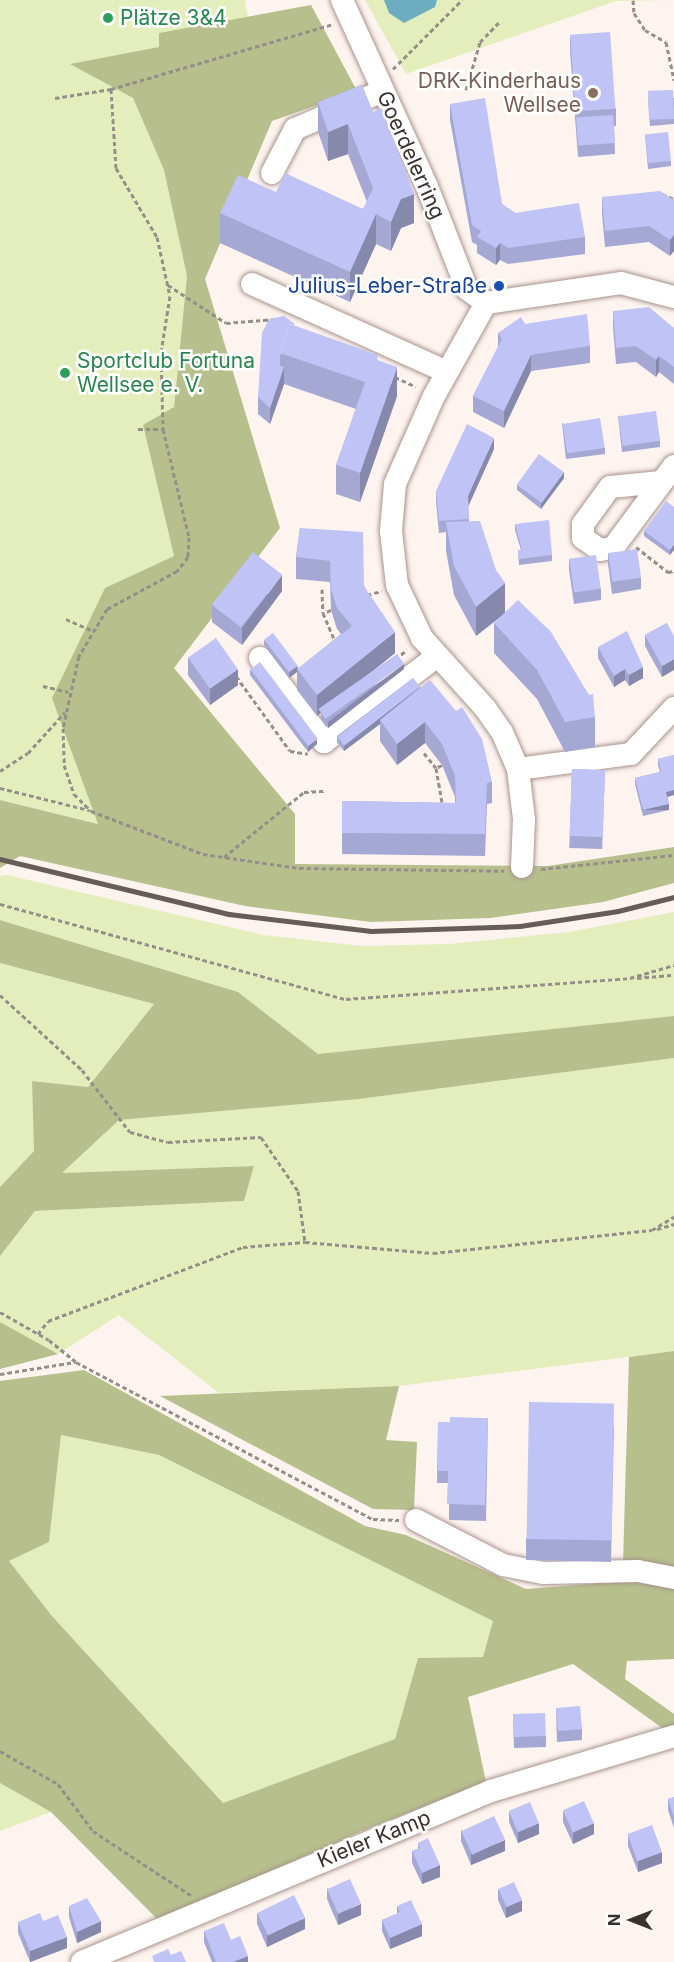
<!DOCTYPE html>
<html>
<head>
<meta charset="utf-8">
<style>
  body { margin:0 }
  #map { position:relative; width:674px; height:1962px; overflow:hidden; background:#fdf3ef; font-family:Inter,sans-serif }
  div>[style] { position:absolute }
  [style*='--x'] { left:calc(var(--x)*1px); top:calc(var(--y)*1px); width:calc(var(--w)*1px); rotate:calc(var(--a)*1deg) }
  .green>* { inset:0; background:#e4eebc }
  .forest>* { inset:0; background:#b7c08c }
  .water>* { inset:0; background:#6eadc0 }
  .path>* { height:3px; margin-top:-1.5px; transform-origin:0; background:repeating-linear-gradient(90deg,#978d89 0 4.5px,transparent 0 7.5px) }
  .roads { filter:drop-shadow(0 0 2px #a8938a) drop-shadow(0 0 2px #a8938a) }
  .minor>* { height:22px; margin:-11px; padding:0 11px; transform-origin:11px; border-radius:11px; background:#fff }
  .rail>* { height:4.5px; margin:-2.25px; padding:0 2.25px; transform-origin:2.25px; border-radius:2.25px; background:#665d59 }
  .wall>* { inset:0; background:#a4a8d3; transform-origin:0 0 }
  .shaded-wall>* { inset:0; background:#8688ac; transform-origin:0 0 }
  .building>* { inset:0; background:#bfc3f5; transform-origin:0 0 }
  .dots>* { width:16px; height:16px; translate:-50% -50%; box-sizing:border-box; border:3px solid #fff; border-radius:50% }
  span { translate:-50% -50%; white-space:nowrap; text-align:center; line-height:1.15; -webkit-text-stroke:5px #fff; paint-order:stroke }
  .leisure-label { font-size:21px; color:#27864d }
  .left { translate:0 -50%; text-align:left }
  .education-label { font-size:21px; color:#785e54 }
  .right { translate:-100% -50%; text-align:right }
  .street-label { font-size:21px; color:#3a312d }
  .transit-label { font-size:21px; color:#164399 }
  .north { position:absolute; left:602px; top:1890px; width:60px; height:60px; -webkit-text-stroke:4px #fff; paint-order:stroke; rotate:270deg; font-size:16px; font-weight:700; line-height:24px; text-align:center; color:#3a312d }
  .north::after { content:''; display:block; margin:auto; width:21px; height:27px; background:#3a312d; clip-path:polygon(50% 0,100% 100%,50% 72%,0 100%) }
</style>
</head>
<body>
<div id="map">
  <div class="green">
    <i style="clip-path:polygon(0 0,245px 0,248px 19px,159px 33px,160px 47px,71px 64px,133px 98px,164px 170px,187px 276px,174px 407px,143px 426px,174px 556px,105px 588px,99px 824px,0 800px)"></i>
    <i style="clip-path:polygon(365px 0,672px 0,616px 1px,406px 74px)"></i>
    <i style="clip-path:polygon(7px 875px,263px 935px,362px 946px,449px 944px,569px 932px,674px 912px,674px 1016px,318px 1054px,238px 992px,0 920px,0 876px)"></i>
    <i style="clip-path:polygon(0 963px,154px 1004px,88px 1087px,32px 1081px,34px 1151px,0 1187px)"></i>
    <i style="clip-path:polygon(674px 1058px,674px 1351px,399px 1386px,219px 1393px,119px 1315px,58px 1354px,0 1322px,0 1256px,35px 1211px,244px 1201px,254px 1166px,61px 1173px,119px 1120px,359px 1099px)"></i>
    <i style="clip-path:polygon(61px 1435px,159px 1455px,494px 1621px,483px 1657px,418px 1658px,395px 1739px,223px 1803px,52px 1616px,9px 1561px,49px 1542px)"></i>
    <i style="clip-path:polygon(0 1783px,51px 1812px,0 1831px)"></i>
  </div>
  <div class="forest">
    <i style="clip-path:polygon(311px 5px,357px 91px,272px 121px,205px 279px,280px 528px,174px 668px,295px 814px,295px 864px,548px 866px,674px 847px,674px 883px,603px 902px,490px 918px,371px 922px,245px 906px,20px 856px,0 868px,0 800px,98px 824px,52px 698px,105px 588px,174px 556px,143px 425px,174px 407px,187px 276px,164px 170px,133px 98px,70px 64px,159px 47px,159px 33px)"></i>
    <i style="clip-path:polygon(0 920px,238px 992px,318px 1054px,674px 1016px,674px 1058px,359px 1099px,119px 1120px,62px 1173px,254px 1166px,244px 1201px,35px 1211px,0 1256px,0 1187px,34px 1151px,32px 1081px,88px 1087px,154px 1004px,0 963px)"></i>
    <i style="clip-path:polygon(0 1322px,58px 1354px,0 1369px)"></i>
    <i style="clip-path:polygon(674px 1351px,674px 1572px,623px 1564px,629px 1357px)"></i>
    <i style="clip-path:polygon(evenodd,84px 1370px,365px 1526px,406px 1535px,526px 1589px,640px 1580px,674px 1586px,674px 1659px,627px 1661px,625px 1679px,674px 1714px,674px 1727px,665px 1730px,573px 1664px,468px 1697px,486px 1782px,359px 1832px,160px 1922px,51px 1812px,0 1783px,0 1381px,84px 1370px,61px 1435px,159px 1455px,493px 1621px,483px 1657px,418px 1658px,395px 1739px,223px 1803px,52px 1616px,9px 1561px,49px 1542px,61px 1435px)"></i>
    <i style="clip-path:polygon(399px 1386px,386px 1440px,417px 1442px,414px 1510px,373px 1509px,160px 1396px)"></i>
  </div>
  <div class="water">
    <i style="clip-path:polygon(384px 0,437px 0,435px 7px,404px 23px,389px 13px)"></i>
  </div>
  <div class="path">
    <i style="--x:633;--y:0;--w:13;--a:86"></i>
    <i style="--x:634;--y:13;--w:20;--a:57"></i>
    <i style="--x:645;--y:30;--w:24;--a:30"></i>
    <i style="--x:666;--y:42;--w:39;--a:78"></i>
    <i style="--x:393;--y:69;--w:98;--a:-45"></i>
    <i style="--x:111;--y:89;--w:79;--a:86.4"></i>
    <i style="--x:116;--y:168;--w:80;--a:59.3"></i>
    <i style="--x:157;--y:237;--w:60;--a:77.6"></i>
    <i style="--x:170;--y:296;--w:57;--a:99.1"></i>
    <i style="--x:161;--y:352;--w:77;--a:88.5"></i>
    <i style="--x:163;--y:429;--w:111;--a:76.5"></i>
    <i style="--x:189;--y:537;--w:20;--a:93"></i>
    <i style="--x:188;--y:557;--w:18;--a:128"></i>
    <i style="--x:177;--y:571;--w:80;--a:151.5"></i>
    <i style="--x:107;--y:609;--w:55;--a:120.8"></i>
    <i style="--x:79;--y:656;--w:74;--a:102.5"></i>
    <i style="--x:63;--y:728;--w:37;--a:88"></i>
    <i style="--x:64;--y:765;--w:31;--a:71"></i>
    <i style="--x:74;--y:794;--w:24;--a:45"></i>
    <i style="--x:91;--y:811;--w:120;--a:21"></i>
    <i style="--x:203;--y:854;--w:97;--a:8.3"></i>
    <i style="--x:299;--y:868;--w:205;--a:0.8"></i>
    <i style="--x:466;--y:90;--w:50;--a:-73.7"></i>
    <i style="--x:480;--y:42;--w:28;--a:-46"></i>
    <i style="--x:55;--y:98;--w:57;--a:-9.1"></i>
    <i style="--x:111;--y:89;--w:232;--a:-16.3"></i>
    <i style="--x:662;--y:194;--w:13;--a:23"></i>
    <i style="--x:168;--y:285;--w:69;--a:33.2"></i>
    <i style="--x:226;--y:323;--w:50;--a:-4.6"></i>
    <i style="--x:395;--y:377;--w:23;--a:25"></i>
    <i style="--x:138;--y:429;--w:25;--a:0"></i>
    <i style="--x:636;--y:547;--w:41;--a:38"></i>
    <i style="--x:668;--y:572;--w:6;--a:-9"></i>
    <i style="--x:322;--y:589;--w:24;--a:88"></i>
    <i style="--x:367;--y:595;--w:15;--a:-16"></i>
    <i style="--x:331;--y:610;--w:9;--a:159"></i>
    <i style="--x:323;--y:613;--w:30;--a:67"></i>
    <i style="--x:66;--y:619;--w:27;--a:24"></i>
    <i style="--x:395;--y:659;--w:15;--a:-37"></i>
    <i style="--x:236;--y:676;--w:92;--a:54.2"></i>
    <i style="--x:290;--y:751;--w:18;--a:9"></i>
    <i style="--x:43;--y:686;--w:26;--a:13"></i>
    <i style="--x:424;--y:753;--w:19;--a:51"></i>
    <i style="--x:442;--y:765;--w:7;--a:153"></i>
    <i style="--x:436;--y:768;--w:39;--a:80"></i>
    <i style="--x:0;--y:771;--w:33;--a:-33"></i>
    <i style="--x:28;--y:753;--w:55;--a:-47.9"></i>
    <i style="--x:0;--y:788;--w:92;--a:13.9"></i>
    <i style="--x:224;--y:857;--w:103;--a:-39.1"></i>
    <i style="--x:304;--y:792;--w:22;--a:-3"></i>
    <i style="--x:541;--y:869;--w:134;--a:-6"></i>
    <i style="--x:0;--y:904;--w:359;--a:15.4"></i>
    <i style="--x:346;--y:999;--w:285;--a:-4.2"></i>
    <i style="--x:630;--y:978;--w:46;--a:-16.5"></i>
    <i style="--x:637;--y:978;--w:37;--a:-5"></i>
    <i style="--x:0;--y:995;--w:111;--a:42.4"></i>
    <i style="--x:82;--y:1070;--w:78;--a:52.3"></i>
    <i style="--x:130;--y:1132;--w:39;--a:15"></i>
    <i style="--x:168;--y:1142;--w:93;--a:-3.1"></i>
    <i style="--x:261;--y:1137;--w:65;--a:55.6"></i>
    <i style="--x:298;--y:1191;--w:51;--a:82.2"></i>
    <i style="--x:657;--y:1229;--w:18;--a:-16"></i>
    <i style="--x:0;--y:1312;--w:56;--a:29.7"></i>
    <i style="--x:49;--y:1340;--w:35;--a:39"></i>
    <i style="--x:76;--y:1362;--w:336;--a:27.9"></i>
    <i style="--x:373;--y:1519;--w:26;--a:2"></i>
    <i style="--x:38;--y:1334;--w:16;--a:-52"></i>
    <i style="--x:48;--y:1321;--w:209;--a:-20.8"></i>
    <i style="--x:243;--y:1247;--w:62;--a:-4.6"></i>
    <i style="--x:305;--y:1242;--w:128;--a:4.9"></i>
    <i style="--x:433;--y:1253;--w:220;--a:-6"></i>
    <i style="--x:652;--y:1230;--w:26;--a:-31"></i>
    <i style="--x:0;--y:1374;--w:76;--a:-9.1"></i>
    <i style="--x:0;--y:1751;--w:67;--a:29.6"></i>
    <i style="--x:58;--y:1784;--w:59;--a:53.3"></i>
    <i style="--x:93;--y:1831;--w:118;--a:33.3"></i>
  </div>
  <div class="roads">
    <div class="minor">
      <i style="--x:342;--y:0;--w:202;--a:65.5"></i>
      <i style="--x:426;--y:184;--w:113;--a:68.7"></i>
      <i style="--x:467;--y:289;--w:24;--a:36"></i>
      <i style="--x:272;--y:173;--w:50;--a:-62.4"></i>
      <i style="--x:295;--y:129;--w:96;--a:-23.4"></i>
      <i style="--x:252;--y:284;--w:214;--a:24.3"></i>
      <i style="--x:486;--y:303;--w:107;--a:119.2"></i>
      <i style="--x:434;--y:396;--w:96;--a:113.9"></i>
      <i style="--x:395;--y:484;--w:47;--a:94.9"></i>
      <i style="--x:391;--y:531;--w:54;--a:83.7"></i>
      <i style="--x:397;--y:585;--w:59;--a:64.7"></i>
      <i style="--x:422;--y:638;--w:94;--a:48"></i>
      <i style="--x:485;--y:708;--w:29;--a:55"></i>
      <i style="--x:502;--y:732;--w:40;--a:66.6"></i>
      <i style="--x:518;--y:769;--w:50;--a:83.2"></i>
      <i style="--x:524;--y:819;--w:48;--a:92.4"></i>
      <i style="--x:486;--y:303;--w:136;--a:-8.4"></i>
      <i style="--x:621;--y:283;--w:55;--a:14.8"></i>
      <i style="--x:661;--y:482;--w:51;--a:174.4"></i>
      <i style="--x:610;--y:487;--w:46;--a:126.1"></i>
      <i style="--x:583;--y:524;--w:14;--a:90"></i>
      <i style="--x:583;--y:538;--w:21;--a:35"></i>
      <i style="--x:600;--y:550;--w:13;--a:-9"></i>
      <i style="--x:613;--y:548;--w:102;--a:-53.4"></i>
      <i style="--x:260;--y:658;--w:106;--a:52.7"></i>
      <i style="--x:324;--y:742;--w:141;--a:-37.2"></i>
      <i style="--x:518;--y:769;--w:114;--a:-7.6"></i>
      <i style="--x:631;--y:754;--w:63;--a:-46.9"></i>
      <i style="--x:416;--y:1520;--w:98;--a:27.3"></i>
      <i style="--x:503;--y:1565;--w:41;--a:11.3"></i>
      <i style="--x:543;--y:1573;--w:95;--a:-1.2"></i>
      <i style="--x:638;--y:1571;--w:37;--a:11"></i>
      <i style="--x:82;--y:1962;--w:443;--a:-22.7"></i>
      <i style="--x:491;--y:1791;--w:191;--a:-16.7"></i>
    </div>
  </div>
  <div class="rail">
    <i style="--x:0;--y:859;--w:236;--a:13.5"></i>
    <i style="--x:229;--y:914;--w:143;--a:6.8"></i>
    <i style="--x:371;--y:931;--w:149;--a:-1.9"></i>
    <i style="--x:520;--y:926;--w:99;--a:-8.7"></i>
    <i style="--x:618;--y:911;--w:58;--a:-14"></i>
  </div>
  <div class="wall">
    <i style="clip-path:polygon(570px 35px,616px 109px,616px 126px,614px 126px,615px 154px,578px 157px,570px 51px)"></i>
    <i style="clip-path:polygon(362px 85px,414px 223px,401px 228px,391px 251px,376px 244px,350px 302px,220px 243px,220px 213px,276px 192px,363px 209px,367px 202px,348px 154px,328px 161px,318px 132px,318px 102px)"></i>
    <i style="clip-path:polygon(648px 97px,674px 98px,674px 124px,650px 126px)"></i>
    <i style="clip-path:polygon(450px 104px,502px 204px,515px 213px,585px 237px,585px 254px,508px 264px,500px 260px,496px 265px,477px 253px,477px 245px,472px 242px,450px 120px)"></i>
    <i style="clip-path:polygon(645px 134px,671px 161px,671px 166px,648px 169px)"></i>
    <i style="clip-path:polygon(602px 197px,674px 200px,670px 256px,649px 242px,605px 247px,602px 213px)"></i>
    <i style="clip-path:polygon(613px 311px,674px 328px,674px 384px,659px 372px,656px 377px,636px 362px,616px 364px,613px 327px)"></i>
    <i style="clip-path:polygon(525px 324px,590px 346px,590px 363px,531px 371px,504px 428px,473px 412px,473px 396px,498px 347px,498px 333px)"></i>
    <i style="clip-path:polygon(295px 326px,378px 361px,397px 396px,360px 502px,336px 494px,336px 465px,356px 409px,284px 384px,270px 424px,258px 414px,258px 397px)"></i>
    <i style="clip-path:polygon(618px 416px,660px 441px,660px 447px,622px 452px)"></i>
    <i style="clip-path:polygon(562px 423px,605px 448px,605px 454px,566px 459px)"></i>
    <i style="clip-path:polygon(494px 449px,468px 506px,469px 522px,505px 612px,595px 717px,595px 747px,565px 752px,537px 699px,494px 653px,494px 623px,504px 614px,476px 636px,454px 595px,446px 551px,446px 532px,439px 533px,436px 502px,436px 491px)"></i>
    <i style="clip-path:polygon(564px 478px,541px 509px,517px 490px,517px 485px)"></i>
    <i style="clip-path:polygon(674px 507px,670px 555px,644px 536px,644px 531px)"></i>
    <i style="clip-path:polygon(515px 524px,552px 555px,552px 561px,519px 565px,518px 550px,521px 550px,515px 530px)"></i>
    <i style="clip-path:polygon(300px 528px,364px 586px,395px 653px,317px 716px,297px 690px,297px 672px,289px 678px,264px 645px,264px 640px,298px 669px,341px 634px,337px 629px,331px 610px,330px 582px,296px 579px,296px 557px)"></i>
    <i style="clip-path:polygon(608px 553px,641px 578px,641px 589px,612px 594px,608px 564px)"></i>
    <i style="clip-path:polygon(569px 559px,601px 589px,601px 600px,574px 604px,569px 570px)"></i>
    <i style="clip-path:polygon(282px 591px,242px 645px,212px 622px,212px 605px)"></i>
    <i style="clip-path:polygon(667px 623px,662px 677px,645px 646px,645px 635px)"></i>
    <i style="clip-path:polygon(598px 647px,643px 678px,629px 686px,625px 680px,614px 687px,598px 658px)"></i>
    <i style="clip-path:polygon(188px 658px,238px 685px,210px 705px,188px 675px)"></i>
    <i style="clip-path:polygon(250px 669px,317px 744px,308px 752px,250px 675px)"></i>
    <i style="clip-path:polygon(404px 669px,328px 728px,321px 719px,321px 713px)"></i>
    <i style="clip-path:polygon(413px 678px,492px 782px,492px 803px,487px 804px,485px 856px,342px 854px,342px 801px,455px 803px,455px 797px,442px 765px,425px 743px,397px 765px,380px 741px,380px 724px,344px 751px,337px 742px,337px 736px)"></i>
    <i style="clip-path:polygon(674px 755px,674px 795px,668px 797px,669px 810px,643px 816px,635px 784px,635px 778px,660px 772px,658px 765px,658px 759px)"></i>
    <i style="left:572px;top:769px;width:33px;height:79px;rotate:2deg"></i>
    <i style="clip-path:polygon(488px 1418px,486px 1521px,449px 1520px,449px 1483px,437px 1483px,438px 1422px,450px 1422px)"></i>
    <i style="clip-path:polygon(614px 1425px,611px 1562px,526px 1560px,526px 1539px)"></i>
    <i style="clip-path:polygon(556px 1708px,582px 1729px,582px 1740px,557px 1742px)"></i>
    <i style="clip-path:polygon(513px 1715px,546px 1736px,546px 1747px,514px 1748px)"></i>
    <i style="clip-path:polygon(674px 1797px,674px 1828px,668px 1810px,668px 1799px)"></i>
    <i style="clip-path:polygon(509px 1811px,539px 1834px,518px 1843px,509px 1822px)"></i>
    <i style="clip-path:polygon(563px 1811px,594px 1834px,573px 1844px,563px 1822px)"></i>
    <i style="clip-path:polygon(461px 1830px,505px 1851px,471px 1865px,461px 1841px)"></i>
    <i style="clip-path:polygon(628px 1835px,662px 1863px,638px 1872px,628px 1846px)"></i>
    <i style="clip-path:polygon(418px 1843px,440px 1877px,422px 1884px,412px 1863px,412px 1851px,418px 1849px)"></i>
    <i style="clip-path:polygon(327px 1888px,361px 1915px,338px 1925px,327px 1899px)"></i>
    <i style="clip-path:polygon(498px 1889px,522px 1911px,506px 1918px,498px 1900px)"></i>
    <i style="clip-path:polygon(69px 1906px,101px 1932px,77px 1943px,69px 1917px)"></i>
    <i style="clip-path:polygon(397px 1906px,422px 1936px,390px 1949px,382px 1931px,382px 1920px,397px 1914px)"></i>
    <i style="clip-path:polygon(257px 1913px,305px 1929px,267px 1947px,257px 1924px)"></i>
    <i style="clip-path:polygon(43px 1921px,67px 1948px,30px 1962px,18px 1933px,18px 1922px)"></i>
    <i style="clip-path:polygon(204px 1931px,231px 1940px,248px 1962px,212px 1962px,204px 1942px)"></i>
  </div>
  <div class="shaded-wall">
    <i style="clip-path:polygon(348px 124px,348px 154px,328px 161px,328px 132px)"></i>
    <i style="clip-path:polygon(414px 194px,414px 223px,401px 228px,391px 251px,391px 222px,401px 199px)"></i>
    <i style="clip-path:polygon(376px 214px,376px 244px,350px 302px,350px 272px)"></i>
    <i style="clip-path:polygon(674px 234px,674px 251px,670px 256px,670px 240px)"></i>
    <i style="clip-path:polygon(500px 243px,500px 260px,496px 265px,496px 248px)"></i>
    <i style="clip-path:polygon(531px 355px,531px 371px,504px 428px,504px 411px)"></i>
    <i style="clip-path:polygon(659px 356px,659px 372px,656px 377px,656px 360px)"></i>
    <i style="clip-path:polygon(284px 367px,284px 384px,270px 424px,270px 408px)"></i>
    <i style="clip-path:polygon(397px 367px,397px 396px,360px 502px,360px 473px)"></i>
    <i style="clip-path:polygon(494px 438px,494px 449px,468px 507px,468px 496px)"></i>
    <i style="clip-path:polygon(564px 472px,564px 478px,541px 509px,541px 503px)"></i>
    <i style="clip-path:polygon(674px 544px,674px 550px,670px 555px,670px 550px)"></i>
    <i style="clip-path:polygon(282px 575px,282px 591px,242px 645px,242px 628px)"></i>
    <i style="clip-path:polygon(505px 583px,505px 613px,476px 636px,476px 607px)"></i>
    <i style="clip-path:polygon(395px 632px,395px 653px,317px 716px,317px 695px)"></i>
    <i style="clip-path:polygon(674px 659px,674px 670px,662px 677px,662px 666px)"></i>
    <i style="clip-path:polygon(404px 664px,404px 669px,328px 728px,328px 722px)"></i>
    <i style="clip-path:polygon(298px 666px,297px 672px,289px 678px,289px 672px)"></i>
    <i style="clip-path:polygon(643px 667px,643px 678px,629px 686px,629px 675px)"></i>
    <i style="clip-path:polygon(238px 669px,238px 685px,210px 705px,210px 689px)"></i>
    <i style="clip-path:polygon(625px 669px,625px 680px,614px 687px,614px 676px)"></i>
    <i style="clip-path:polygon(420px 687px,380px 720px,380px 724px,344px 751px,344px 746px)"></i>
    <i style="clip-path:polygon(425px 722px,425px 743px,397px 765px,397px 744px)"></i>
    <i style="clip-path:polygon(317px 739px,317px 744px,308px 752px,308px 746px)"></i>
    <i style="clip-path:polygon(674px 790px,674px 795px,666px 797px,666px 792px)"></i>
    <i style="left:669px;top:804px;width:6px;height:27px;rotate:90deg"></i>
    <i style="clip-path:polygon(539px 1823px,539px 1834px,518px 1843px,518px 1832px)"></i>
    <i style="clip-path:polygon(594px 1823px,594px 1834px,573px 1844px,573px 1833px)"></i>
    <i style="clip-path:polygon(505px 1840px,505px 1851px,471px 1865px,471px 1854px)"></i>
    <i style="clip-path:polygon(662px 1852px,662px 1863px,638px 1872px,638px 1861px)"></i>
    <i style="clip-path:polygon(440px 1865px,440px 1877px,422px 1884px,422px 1873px)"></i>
    <i style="clip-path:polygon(522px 1900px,522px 1911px,506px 1918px,506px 1907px)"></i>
    <i style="clip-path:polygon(361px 1904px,361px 1915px,338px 1925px,338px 1914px)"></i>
    <i style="clip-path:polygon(305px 1918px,305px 1929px,267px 1947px,267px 1935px)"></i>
    <i style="clip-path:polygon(101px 1921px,101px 1932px,77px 1943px,77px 1932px)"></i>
    <i style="clip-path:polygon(422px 1924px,422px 1936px,390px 1949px,390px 1938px)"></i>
    <i style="clip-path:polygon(67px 1937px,67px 1948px,30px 1962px,30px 1951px)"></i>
    <i style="clip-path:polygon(248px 1956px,248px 1962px,233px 1962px)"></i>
  </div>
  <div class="building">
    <i style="left:610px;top:32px;width:77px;height:40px;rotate:86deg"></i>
    <i style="clip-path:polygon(362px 85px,373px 112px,382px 108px,414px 194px,401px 199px,391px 222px,376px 214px,350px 272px,220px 213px,238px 175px,276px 192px,285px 173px,363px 209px,373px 188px,348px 124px,328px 132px,318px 102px)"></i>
    <i style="left:673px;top:90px;width:29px;height:25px;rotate:88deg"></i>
    <i style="clip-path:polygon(485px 98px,502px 204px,515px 213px,579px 203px,585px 237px,508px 248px,500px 243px,496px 248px,477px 237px,481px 231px,472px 225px,450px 104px)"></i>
    <i style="left:613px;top:115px;width:28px;height:37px;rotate:86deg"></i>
    <i style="left:668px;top:132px;width:29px;height:23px;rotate:84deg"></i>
    <i style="clip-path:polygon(660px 191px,674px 200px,674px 234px,670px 240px,649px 226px,605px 231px,602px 197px)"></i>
    <i style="clip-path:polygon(649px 307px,674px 328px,674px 367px,659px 356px,656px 360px,636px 346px,616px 348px,613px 311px)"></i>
    <i style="clip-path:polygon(587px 314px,590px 346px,531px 355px,504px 411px,473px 396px,502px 339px,498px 333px,521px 317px,525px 324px)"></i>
    <i style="clip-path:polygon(284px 316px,295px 324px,294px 325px,290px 324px,280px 353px,280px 366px,284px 367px,270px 408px,258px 397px,262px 333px,269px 319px)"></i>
    <i style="clip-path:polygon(290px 324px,378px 355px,377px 360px,397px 367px,360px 473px,336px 465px,365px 382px,280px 353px)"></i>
    <i style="left:656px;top:411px;width:30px;height:38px;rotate:82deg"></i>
    <i style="left:600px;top:418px;width:30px;height:38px;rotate:81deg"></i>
    <i style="clip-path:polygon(467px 424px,494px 438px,468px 496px,469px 519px,439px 521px,436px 491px)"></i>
    <i style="left:539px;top:454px;width:31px;height:38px;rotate:36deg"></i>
    <i style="clip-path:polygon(666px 501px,674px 507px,674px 544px,670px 550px,644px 531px)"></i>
    <i style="clip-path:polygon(549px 520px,552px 555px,519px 559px,518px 550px,522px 550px,515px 524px)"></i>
    <i style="clip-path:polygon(480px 521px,496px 570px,505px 583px,476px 607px,454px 566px,446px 522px)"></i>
    <i style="clip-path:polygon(300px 528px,363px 532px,364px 586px,395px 632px,317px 695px,297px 669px,352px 626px,337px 608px,331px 589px,330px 561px,296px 557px)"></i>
    <i style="left:637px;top:549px;width:29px;height:29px;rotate:82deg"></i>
    <i style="left:253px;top:552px;width:37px;height:67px;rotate:38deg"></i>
    <i style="left:596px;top:555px;width:34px;height:27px;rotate:82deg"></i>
    <i style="clip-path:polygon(518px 600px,551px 632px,589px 695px,593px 694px,595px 717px,565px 722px,537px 670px,494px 623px)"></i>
    <i style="clip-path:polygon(667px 623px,674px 636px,674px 659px,662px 666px,645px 635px)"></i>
    <i style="clip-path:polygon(627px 631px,643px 667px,629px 675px,625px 669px,614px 676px,598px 647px)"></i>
    <i style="left:273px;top:633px;width:41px;height:11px;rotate:53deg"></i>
    <i style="left:216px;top:638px;width:38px;height:34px;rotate:55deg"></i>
    <i style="left:397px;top:654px;width:12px;height:96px;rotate:55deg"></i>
    <i style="left:260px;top:662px;width:96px;height:12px;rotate:53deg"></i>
    <i style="left:413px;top:678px;width:11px;height:96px;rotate:52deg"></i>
    <i style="clip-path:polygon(430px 680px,456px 711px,462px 707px,482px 739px,492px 782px,487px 783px,485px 834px,342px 833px,342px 801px,456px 803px,455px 776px,442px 744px,425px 722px,397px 744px,380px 720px)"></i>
    <i style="clip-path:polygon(674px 755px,674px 790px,666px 792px,669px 804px,643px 810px,635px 778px,661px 772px,658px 759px)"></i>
    <i style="left:572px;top:769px;width:33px;height:67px;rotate:2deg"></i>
    <i style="left:529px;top:1402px;width:85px;height:137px;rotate:1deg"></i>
    <i style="left:450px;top:1417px;width:38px;height:87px;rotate:2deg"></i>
    <i style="left:438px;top:1422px;width:12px;height:49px"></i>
    <i style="left:580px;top:1706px;width:23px;height:24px;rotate:85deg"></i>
    <i style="left:545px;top:1713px;width:23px;height:32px;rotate:88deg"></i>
    <i style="clip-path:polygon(674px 1797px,674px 1817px,668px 1799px)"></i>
    <i style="left:584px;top:1801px;width:24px;height:23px;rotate:66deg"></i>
    <i style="left:530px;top:1802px;width:23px;height:23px;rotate:67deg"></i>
    <i style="left:494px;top:1816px;width:26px;height:36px;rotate:65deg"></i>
    <i style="left:652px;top:1825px;width:29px;height:26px;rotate:70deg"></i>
    <i style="clip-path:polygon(428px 1838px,440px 1865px,422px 1873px,412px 1851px,420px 1848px,418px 1843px)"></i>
    <i style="left:350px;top:1879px;width:27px;height:25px;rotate:66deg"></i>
    <i style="left:514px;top:1882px;width:20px;height:17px;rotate:66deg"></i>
    <i style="left:294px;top:1895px;width:25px;height:41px;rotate:64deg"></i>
    <i style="clip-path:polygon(87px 1898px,101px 1921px,77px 1932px,69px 1906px)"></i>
    <i style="clip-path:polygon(411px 1900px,422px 1924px,390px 1938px,382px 1920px,400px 1912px,397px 1906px)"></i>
    <i style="clip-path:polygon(40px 1913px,43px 1921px,58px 1915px,67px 1937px,30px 1951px,18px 1922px)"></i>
    <i style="clip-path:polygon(224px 1923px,231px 1940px,240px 1936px,248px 1956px,233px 1962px,216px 1962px,204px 1931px)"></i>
    <i style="clip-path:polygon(168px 1949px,171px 1955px,181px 1951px,186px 1962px,154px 1962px,152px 1956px)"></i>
  </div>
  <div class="dots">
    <i style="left:108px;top:18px;background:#2e9e5b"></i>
    <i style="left:593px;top:93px;background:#8d6e63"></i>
    <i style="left:499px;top:286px;background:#1a4fb4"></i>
    <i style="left:65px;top:373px;background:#2e9e5b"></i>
  </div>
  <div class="leisure-label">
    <span class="left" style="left:120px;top:18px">Plätze 3&amp;4</span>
    <span class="left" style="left:77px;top:373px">Sportclub Fortuna<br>Wellsee e. V.</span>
  </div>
  <div class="education-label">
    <span class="right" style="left:581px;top:93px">DRK-Kinderhaus<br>Wellsee</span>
  </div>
  <div class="street-label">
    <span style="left:411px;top:155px;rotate:66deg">Goerdelerring</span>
    <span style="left:374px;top:1839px;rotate:-22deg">Kieler Kamp</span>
  </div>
  <div class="transit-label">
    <span class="right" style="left:487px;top:286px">Julius-Leber-Straße</span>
  </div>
  <div class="north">N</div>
</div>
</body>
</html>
